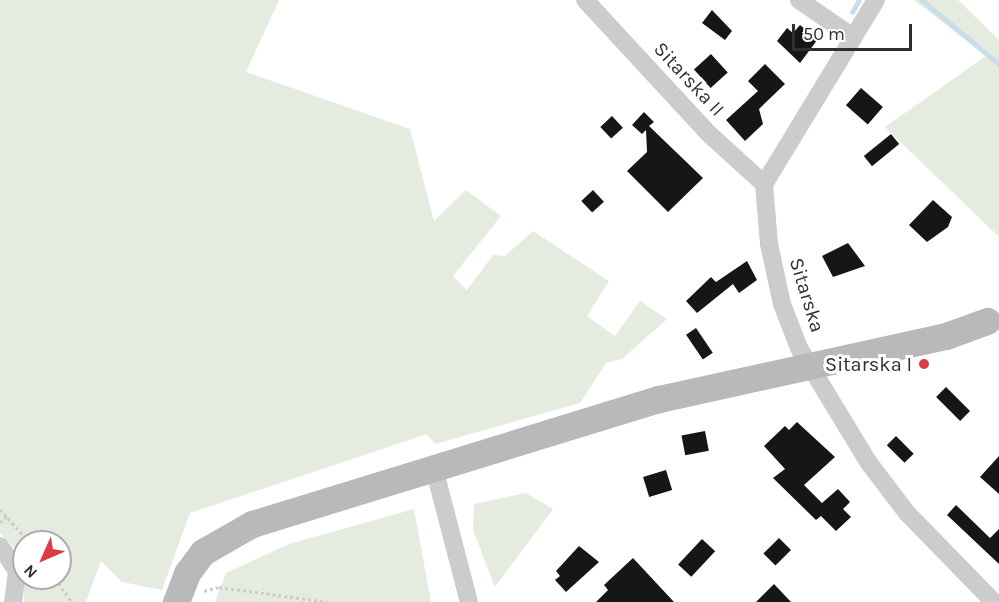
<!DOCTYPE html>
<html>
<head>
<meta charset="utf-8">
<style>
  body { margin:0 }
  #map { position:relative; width:999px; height:602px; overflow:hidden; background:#fff; font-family:Karla,sans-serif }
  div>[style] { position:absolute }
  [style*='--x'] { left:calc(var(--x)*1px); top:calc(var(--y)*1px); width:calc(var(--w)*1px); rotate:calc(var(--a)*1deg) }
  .green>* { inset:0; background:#e5ebde }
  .stream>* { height:4.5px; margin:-2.25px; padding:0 2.25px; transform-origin:2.25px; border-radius:2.25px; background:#cbddea }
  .building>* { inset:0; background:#161616; transform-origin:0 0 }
  .path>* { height:3px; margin-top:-1.5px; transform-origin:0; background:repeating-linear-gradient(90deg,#ccc 0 3px,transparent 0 6px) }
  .street>* { height:18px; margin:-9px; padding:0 9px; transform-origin:9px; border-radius:9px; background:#ccc }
  .secondary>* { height:27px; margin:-13.5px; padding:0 13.5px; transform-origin:13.5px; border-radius:13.5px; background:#b9b9b9 }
  .dots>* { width:16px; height:16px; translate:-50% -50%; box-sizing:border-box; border:3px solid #fff; border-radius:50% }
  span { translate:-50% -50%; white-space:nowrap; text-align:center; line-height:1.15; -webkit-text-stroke:6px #fff; paint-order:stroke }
  .street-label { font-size:20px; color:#2f2f2f }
  .poi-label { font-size:20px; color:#2f2f2f }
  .right { translate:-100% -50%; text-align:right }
  .north { position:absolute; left:12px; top:530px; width:60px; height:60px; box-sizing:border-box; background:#fff; border:2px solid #acacac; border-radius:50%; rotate:225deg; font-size:16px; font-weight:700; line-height:24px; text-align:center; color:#2f2f2f }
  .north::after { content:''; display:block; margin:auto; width:21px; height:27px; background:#d93d46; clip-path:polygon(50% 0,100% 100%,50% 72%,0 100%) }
  .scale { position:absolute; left:792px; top:24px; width:120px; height:27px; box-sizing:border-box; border:3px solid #2f2f2f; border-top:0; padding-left:8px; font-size:18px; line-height:21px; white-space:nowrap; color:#2f2f2f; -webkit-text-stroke:4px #fff; paint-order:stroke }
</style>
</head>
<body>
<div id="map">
  <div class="green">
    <i style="clip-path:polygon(0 0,279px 0,246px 72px,410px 129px,434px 221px,466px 190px,501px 216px,453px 276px,467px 290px,493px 255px,505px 256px,533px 231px,609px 281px,587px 316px,615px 336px,640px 301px,667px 319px,622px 359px,606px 363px,580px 403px,435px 444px,427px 434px,190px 513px,162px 590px,122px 582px,101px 561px,86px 602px,24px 602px,24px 578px,60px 578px,60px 542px,24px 542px,24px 558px,0 533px)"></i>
    <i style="clip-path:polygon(914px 0,958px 0,999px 40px,999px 237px,885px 127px,986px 56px)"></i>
    <i style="clip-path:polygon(526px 493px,553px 509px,495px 587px,473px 530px,474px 504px)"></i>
    <i style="clip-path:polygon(414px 509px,431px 602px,215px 602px,226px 573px,289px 544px)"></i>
  </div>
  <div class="stream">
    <i style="--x:922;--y:0;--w:100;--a:39.7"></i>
    <i style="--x:852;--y:12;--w:14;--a:-60"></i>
  </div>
  <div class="building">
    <i style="clip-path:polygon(712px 10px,732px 31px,725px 40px,702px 23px)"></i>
    <i style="clip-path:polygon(800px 25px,818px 39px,800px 63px,777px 41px,787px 28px,793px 33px)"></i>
    <i style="left:711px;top:54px;width:25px;height:23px;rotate:48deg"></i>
    <i style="clip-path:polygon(765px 64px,785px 84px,759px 109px,763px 124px,745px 141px,726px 120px,758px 91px,748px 81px)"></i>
    <i style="left:861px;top:88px;width:29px;height:23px;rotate:41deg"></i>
    <i style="clip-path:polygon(644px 112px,654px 122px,649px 126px,703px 178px,668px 212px,627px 171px,647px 152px,646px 130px,642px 134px,632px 125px)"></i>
    <i style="left:612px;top:116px;width:16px;height:16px;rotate:47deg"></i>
    <i style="left:891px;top:134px;width:13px;height:35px;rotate:51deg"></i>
    <i style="left:593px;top:190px;width:16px;height:16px;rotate:47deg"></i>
    <i style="clip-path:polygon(933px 200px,952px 217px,948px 227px,927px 242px,909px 225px)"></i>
    <i style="clip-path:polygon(848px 243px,865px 266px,833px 277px,822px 256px)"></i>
    <i style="clip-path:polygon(747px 261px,757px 280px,739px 293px,733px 284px,697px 313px,686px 301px,711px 277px,716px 282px)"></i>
    <i style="left:696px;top:328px;width:30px;height:12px;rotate:56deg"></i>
    <i style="left:946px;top:387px;width:34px;height:14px;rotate:45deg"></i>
    <i style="clip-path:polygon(797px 422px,835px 457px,804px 485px,822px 503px,838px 489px,850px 502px,843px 509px,851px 517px,836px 531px,821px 516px,816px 520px,773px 478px,785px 469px,764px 446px,785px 426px,789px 430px)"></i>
    <i style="left:705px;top:431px;width:20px;height:24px;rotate:79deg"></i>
    <i style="left:896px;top:436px;width:25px;height:13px;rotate:45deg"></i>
    <i style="clip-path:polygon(999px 456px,999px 494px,980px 477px)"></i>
    <i style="left:666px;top:470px;width:21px;height:24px;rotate:73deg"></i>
    <i style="clip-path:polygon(956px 505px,990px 538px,999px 529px,999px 564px,947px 515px)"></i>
    <i style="left:779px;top:538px;width:17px;height:22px;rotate:45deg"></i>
    <i style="left:702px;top:539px;width:18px;height:35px;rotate:43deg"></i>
    <i style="clip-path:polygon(579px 546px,599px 562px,566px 592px,555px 580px,560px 576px,556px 571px)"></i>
    <i style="clip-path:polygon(633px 558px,674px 602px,596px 602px,608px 590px,604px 585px)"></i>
    <i style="clip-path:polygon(774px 584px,791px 602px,756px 602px)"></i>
  </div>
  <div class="path">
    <i style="--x:0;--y:509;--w:44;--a:48.7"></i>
    <i style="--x:0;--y:522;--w:9;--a:-41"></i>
    <i style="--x:55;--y:578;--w:29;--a:55"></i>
    <i style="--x:204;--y:591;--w:16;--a:-15"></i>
    <i style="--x:219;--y:587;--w:110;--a:7.8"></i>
  </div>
  <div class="street">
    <i style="--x:585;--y:0;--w:181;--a:47.2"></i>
    <i style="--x:708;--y:133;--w:76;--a:42.3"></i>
    <i style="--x:799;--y:0;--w:65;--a:34.4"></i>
    <i style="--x:876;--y:0;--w:215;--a:121.3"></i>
    <i style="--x:764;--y:184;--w:60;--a:85.2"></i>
    <i style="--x:769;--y:244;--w:61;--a:77.8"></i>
    <i style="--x:782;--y:304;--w:47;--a:68.9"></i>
    <i style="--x:799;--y:348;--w:135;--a:58.7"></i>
    <i style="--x:869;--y:463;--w:63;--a:52.8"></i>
    <i style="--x:907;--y:513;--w:124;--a:45.7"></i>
    <i style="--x:434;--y:468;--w:138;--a:75.4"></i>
    <i style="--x:0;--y:546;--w:30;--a:56"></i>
    <i style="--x:17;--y:571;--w:31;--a:97"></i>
  </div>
  <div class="secondary">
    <i style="--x:176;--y:602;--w:31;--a:-69"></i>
    <i style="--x:187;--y:573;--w:26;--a:-53"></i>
    <i style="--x:203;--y:552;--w:56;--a:-29.7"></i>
    <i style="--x:252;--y:524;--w:426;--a:-17.1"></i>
    <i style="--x:659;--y:399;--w:294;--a:-12.4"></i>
    <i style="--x:946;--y:336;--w:44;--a:-20.1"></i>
  </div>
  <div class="dots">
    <i style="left:924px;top:364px;background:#d93d46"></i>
  </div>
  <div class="street-label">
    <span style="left:689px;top:79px;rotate:47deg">Sitarska II</span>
    <span style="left:807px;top:295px;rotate:73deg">Sitarska</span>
  </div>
  <div class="poi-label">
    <span class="right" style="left:912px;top:364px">Sitarska I</span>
  </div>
  <div class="north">N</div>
  <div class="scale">50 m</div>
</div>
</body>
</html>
